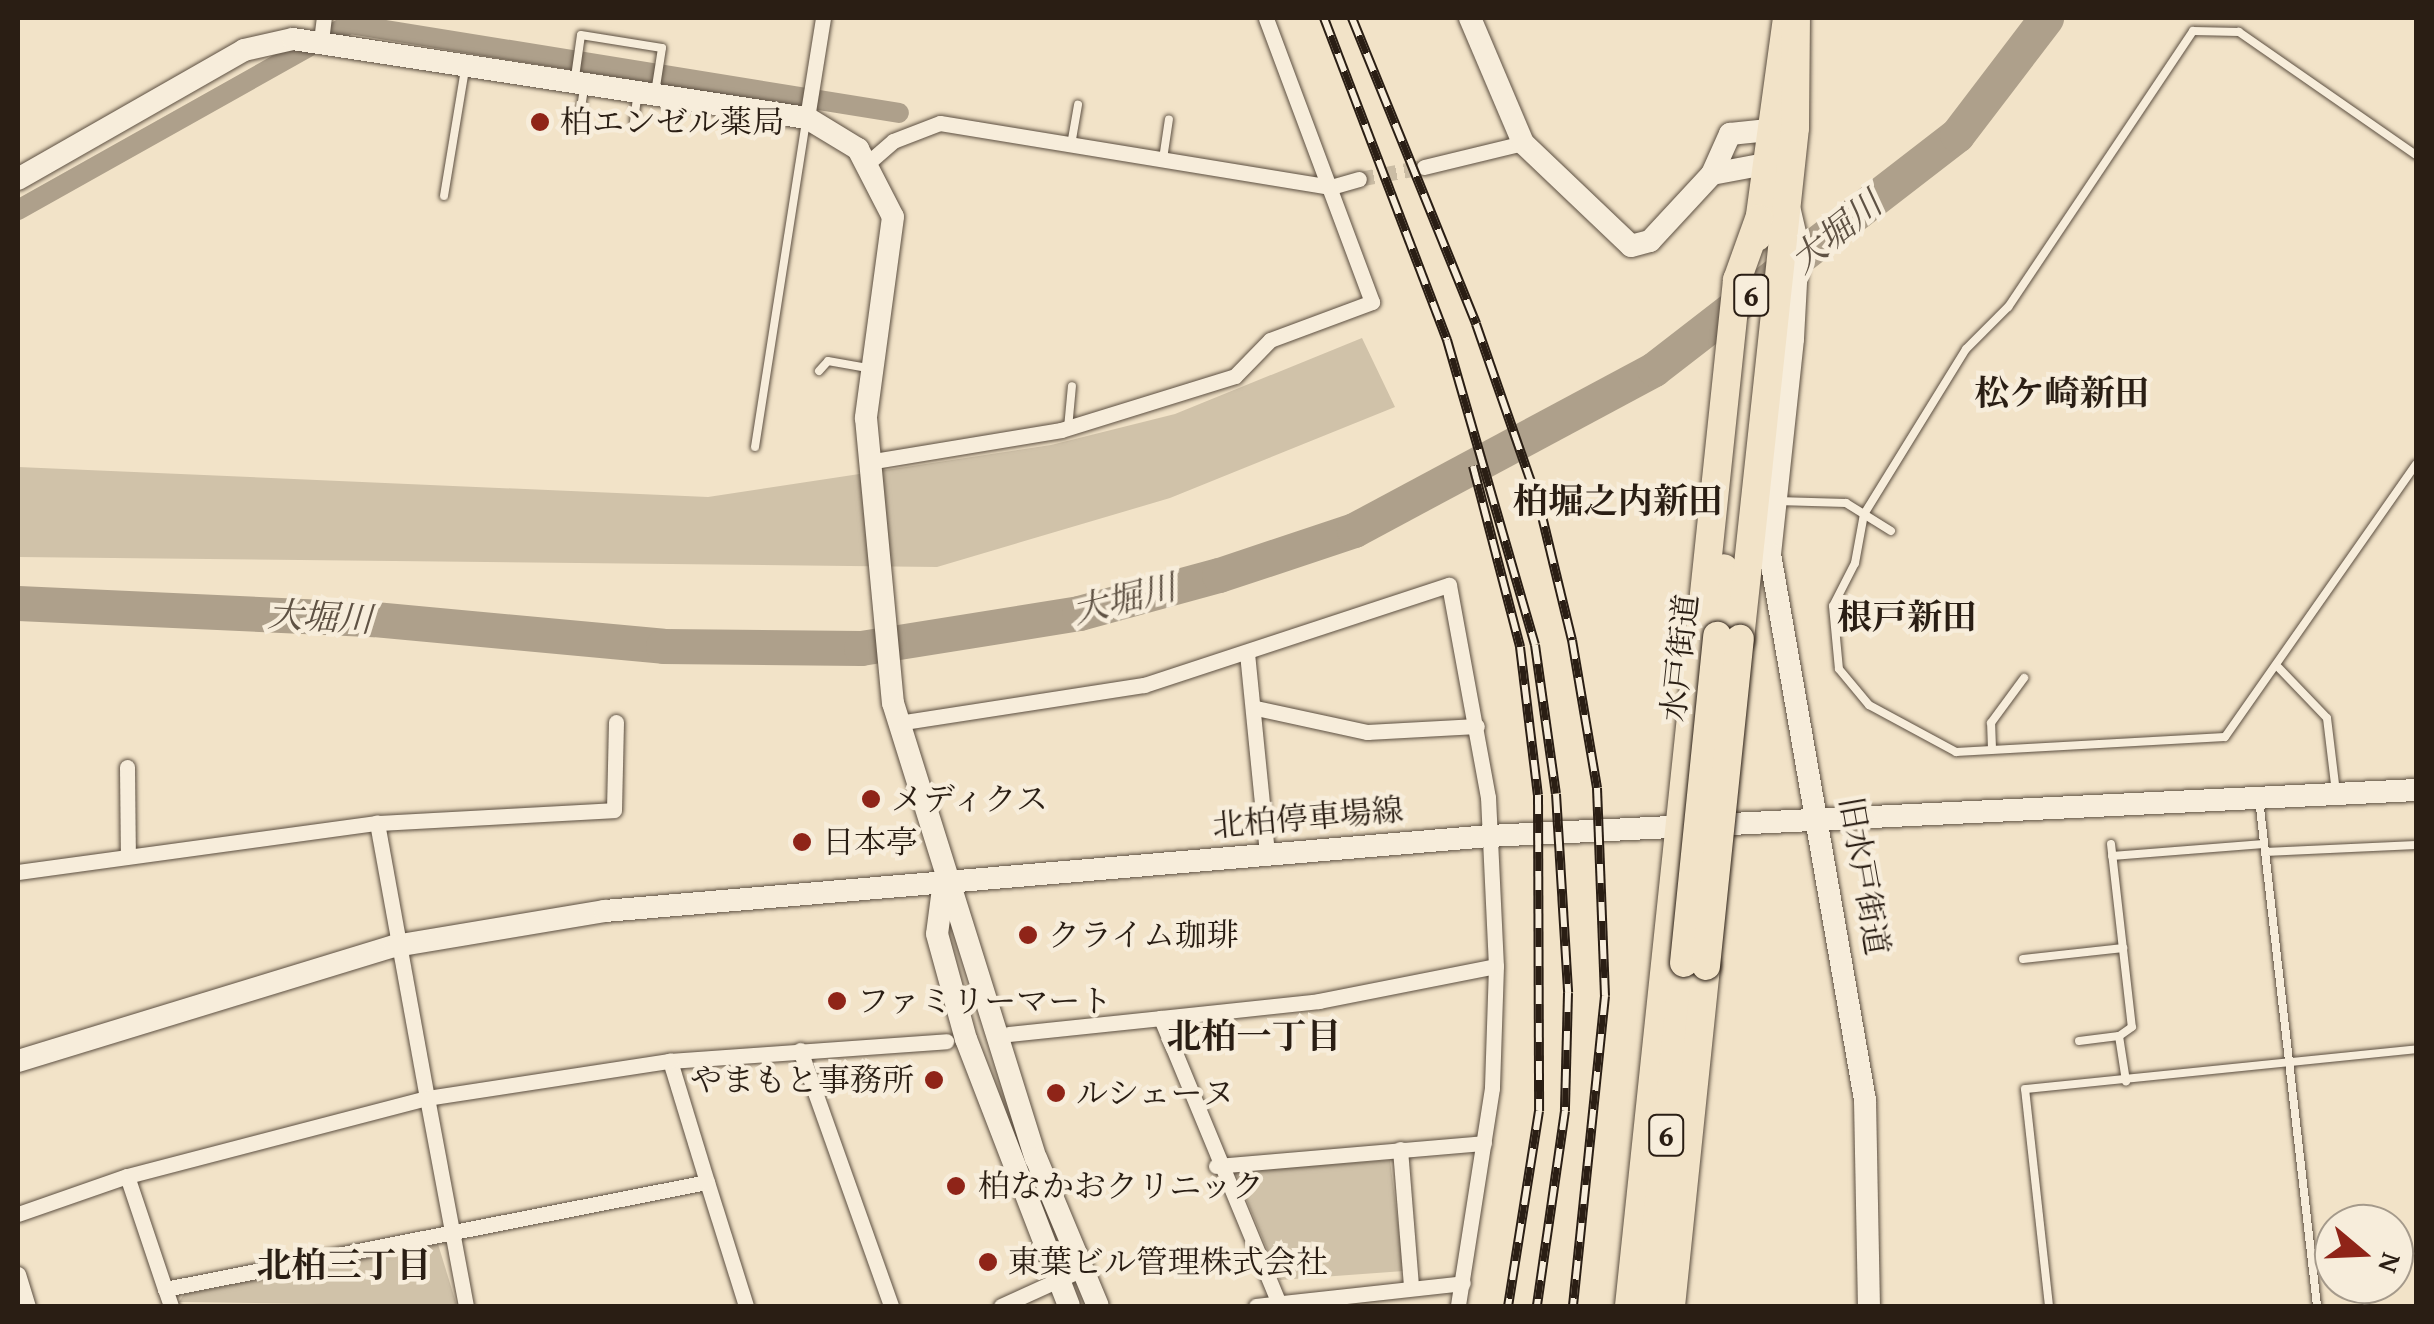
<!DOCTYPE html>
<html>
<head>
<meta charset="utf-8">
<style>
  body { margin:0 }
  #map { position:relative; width:2434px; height:1324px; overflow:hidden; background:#f2e3c8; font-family:"Gentium Book Plus","Noto Serif JP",serif }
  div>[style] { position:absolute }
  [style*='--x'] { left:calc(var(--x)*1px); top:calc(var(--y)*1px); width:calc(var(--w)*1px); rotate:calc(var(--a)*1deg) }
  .green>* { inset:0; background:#d0c2a9 }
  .canal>* { height:20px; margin:-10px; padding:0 10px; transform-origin:10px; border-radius:10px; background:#aea08b }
  .river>* { height:35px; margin:-17.5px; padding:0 17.5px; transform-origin:17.5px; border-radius:17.5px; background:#aea08b }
  .street-tunnel>* { height:15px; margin-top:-7.5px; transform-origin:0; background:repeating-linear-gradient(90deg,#cabca4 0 15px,transparent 0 23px) }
  .roads { filter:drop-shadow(0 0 2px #5c4f41) drop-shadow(0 0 2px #5c4f41) }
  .lane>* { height:8px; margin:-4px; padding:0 4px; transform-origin:4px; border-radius:4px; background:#f7eddb }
  .street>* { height:15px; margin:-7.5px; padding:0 7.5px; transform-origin:7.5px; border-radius:7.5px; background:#f7eddb }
  .secondary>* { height:22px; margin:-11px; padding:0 11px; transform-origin:11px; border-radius:11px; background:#f7eddb }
  .highway>* { height:28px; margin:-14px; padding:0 14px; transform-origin:14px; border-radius:14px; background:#f2e3c8 }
  .rail>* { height:10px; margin-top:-5px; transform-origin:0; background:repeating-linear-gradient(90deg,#f7eddb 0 19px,#2a1e14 0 38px); box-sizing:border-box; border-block:2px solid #2a1e14 }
  .bridges { filter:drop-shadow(0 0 2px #2a1e14) drop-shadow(0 0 2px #2a1e14) }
  .highway-bridge>* { height:28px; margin:-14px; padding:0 14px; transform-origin:14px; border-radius:14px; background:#f2e3c8 }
  .dots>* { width:28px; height:28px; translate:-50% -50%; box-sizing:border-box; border:5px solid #f7eddb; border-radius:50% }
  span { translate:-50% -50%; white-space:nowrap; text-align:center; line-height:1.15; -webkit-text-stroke:9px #f7eddb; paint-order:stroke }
  .shield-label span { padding:2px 8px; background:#f7eddb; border:2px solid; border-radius:8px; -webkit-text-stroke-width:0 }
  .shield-label { font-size:30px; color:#2a1e14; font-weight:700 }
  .poi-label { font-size:32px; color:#2a1e14 }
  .left { translate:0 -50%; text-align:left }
  .right { translate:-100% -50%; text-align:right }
  .street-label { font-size:32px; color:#2a1e14 }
  .water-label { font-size:35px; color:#5f5244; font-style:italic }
  .neighbourhood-label { font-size:35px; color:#2a1e14; font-weight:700 }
  .frame { position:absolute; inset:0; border:20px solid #2a1e14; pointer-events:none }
  .north { position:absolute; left:2314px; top:1204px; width:100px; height:100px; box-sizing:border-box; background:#f7eddb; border:2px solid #a59a8b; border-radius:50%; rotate:109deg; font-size:28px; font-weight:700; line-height:40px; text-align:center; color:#2a1e14 }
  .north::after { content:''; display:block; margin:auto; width:35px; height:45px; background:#8f2418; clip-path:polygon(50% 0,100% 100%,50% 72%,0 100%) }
</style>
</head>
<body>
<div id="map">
  <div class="green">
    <i style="clip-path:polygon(1362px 338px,1395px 407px,1170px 498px,937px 567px,18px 557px,18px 467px,708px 497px,1051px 445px,1175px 414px)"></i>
    <i style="clip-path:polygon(1390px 1160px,1404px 1271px,1280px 1280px,1235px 1172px)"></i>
    <i style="clip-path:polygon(438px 1244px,457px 1306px,179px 1302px,184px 1294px)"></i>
  </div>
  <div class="canal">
    <i style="--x:18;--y:210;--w:380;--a:-29.3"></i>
    <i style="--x:349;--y:24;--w:557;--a:9.19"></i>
  </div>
  <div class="river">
    <i style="--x:18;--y:603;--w:356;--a:2.6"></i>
    <i style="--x:374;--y:619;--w:290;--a:5.3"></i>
    <i style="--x:663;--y:646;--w:198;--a:0.6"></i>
    <i style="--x:861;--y:648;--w:221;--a:-9.1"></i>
    <i style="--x:1079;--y:613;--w:145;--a:-15.2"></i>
    <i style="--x:1219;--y:575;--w:142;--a:-18.4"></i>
    <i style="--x:1354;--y:530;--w:340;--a:-28.2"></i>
    <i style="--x:1654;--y:369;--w:383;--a:-37.7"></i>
    <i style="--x:1957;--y:135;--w:147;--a:-52.7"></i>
  </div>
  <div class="street-tunnel">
    <i style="--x:1359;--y:179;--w:66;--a:-10.5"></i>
  </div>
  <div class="roads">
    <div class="lane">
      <i style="--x:575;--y:77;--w:42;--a:-81.9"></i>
      <i style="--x:581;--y:35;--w:82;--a:9.1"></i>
      <i style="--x:662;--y:48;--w:46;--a:98.8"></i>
      <i style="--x:580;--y:114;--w:26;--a:-81"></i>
      <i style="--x:634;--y:122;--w:25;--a:-83"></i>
      <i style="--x:1071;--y:145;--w:41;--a:-80.1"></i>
      <i style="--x:2416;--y:155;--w:216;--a:-145.2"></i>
      <i style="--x:2239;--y:32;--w:46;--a:-178.8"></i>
      <i style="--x:2193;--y:31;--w:332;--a:123.8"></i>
      <i style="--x:2008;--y:307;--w:59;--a:135"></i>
      <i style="--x:1966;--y:349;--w:194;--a:121.7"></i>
      <i style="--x:1864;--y:514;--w:50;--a:100.4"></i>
      <i style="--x:1855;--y:563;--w:48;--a:117.1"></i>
      <i style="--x:1833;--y:606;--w:63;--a:84.6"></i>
      <i style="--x:1839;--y:669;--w:47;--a:50.2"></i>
      <i style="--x:1869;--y:705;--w:99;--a:28.4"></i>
      <i style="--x:1956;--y:752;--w:269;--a:-3.2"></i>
      <i style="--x:2225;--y:737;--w:333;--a:-55"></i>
      <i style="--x:1163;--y:159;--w:40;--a:-81.5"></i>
      <i style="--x:444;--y:196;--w:129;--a:-80.6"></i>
      <i style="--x:819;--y:371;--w:13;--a:-48"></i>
      <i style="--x:828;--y:361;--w:40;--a:10"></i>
      <i style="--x:1068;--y:428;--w:42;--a:-84.6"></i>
      <i style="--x:755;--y:447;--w:328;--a:-81.1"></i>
      <i style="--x:1777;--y:501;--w:69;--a:1.7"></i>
      <i style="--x:1846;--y:503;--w:53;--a:31.9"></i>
      <i style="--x:2279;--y:668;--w:69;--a:46.2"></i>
      <i style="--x:2327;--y:718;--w:75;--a:83.1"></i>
      <i style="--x:1992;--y:749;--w:26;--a:-92"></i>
      <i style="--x:1991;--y:723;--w:56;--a:-53.7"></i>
      <i style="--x:2259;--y:799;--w:510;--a:83.47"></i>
      <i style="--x:2111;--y:844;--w:184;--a:83.5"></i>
      <i style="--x:2132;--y:1027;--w:16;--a:145"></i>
      <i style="--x:2265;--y:852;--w:151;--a:-2.7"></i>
      <i style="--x:2112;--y:856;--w:152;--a:-4.5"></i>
      <i style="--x:2023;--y:959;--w:101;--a:-6.3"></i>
      <i style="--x:2079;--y:1041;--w:40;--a:-7.1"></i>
      <i style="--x:2119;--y:1036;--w:46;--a:81.2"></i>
      <i style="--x:2049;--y:1306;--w:218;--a:-96.3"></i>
      <i style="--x:2025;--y:1089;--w:393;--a:-5.8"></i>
    </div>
    <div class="street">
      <i style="--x:321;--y:41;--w:23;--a:-83"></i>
      <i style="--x:807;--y:118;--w:101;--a:-80.9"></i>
      <i style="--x:869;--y:162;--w:32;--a:-41"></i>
      <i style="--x:893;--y:141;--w:50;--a:-21"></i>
      <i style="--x:940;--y:123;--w:396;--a:9.3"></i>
      <i style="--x:1331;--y:187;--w:29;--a:-16"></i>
      <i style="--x:1424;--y:167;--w:102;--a:-13.6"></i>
      <i style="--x:868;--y:462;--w:196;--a:-9.4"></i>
      <i style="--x:1061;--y:430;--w:182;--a:-17.2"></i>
      <i style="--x:1235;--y:376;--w:50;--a:-45.8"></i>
      <i style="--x:1270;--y:340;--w:109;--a:-20.4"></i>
      <i style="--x:1372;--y:302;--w:303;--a:-110.5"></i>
      <i style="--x:1247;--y:653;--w:201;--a:84.3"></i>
      <i style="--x:1256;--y:708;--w:114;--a:12.2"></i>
      <i style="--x:1367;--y:732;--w:110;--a:-3.1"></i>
      <i style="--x:898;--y:723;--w:249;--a:-8.8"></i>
      <i style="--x:1144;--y:685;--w:321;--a:-18.2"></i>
      <i style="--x:1449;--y:585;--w:216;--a:79.6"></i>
      <i style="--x:1488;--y:797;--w:169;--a:87.3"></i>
      <i style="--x:1496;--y:966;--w:122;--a:91.9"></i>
      <i style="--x:1492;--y:1088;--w:221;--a:98.9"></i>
      <i style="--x:127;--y:767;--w:89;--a:89.4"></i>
      <i style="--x:18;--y:872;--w:362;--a:-7.8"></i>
      <i style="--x:377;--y:823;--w:237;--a:-3.1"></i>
      <i style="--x:614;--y:810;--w:88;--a:-88.7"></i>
      <i style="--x:1009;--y:1034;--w:153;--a:-6"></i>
      <i style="--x:800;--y:1050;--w:272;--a:70.4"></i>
      <i style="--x:1400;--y:1149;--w:137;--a:85.4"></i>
      <i style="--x:1216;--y:1166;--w:269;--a:-4.9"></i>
      <i style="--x:707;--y:1182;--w:130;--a:72.5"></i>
      <i style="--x:18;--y:1214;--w:115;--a:-19.2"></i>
      <i style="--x:18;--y:1274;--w:34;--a:73"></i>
      <i style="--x:165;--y:1289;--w:119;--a:-108.6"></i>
      <i style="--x:127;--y:1176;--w:310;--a:-14.6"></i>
      <i style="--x:427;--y:1098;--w:280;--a:-100.3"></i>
      <i style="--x:171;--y:1306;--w:18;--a:-109"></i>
      <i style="--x:165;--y:1289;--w:552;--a:-11.17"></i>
      <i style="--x:707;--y:1182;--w:127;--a:-107"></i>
      <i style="--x:670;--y:1061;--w:277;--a:-4.1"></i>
      <i style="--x:466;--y:1306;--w:212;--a:-100.6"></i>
      <i style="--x:427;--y:1098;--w:246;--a:-8.7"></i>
      <i style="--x:1001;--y:1306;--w:87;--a:-24.5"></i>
      <i style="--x:1256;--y:1306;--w:208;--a:-6.3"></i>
      <i style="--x:1280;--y:1306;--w:312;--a:-112.5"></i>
      <i style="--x:1161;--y:1018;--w:159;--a:-6.1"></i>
      <i style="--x:1319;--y:1001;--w:180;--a:-11.2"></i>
    </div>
    <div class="secondary">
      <i style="--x:1470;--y:18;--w:136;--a:67"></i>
      <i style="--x:1523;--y:143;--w:149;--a:43.6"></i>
      <i style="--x:1631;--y:246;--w:20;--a:-15"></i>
      <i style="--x:1650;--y:241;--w:91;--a:-47.2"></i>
      <i style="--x:1712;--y:174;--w:44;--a:-65.8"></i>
      <i style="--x:1730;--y:134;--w:58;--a:-5.9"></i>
      <i style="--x:1712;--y:174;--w:54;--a:-10.7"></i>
      <i style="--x:18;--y:179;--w:260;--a:-29.7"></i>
      <i style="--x:244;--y:50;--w:50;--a:-12.7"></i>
      <i style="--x:293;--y:39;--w:520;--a:8.74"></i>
      <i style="--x:807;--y:118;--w:60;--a:31.3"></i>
      <i style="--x:858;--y:149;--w:76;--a:62.8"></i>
      <i style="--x:893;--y:217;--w:203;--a:97.7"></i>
      <i style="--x:866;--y:418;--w:286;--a:84.6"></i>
      <i style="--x:893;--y:703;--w:477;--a:72.6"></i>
      <i style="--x:1036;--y:1158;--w:160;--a:67.3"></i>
      <i style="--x:1790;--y:211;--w:36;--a:77"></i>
      <i style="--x:1798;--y:246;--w:93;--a:93.1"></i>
      <i style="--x:1793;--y:339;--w:216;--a:96.1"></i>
      <i style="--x:1770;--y:554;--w:554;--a:80.13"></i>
      <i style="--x:1865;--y:1100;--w:206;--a:88.9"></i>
      <i style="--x:944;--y:881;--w:53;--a:97.5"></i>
      <i style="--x:937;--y:934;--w:109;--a:74.6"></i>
      <i style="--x:966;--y:1039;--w:286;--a:68.9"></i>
      <i style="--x:18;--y:1061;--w:394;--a:-17"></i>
      <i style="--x:395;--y:946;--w:213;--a:-9.5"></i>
      <i style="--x:605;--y:911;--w:887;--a:-4.85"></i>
      <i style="--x:1489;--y:836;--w:928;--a:-2.84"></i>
    </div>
    <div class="highway">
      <i style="--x:1757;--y:237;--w:221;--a:-82.2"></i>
      <i style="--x:1717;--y:636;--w:68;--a:-84.1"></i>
      <i style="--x:1740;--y:639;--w:514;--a:-83.86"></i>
      <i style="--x:1795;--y:128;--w:110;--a:-89.5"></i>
      <i style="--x:1629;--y:1306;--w:1032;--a:-83.99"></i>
      <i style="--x:1737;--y:280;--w:65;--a:-70.2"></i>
      <i style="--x:1648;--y:1306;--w:345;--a:-84"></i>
      <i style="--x:1671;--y:1306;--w:342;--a:-84.1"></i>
    </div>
  </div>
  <div class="rail">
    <i style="--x:1324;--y:18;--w:345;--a:69.1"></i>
    <i style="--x:1447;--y:340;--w:317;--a:73.9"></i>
    <i style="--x:1535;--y:645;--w:150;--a:82"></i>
    <i style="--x:1556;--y:794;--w:199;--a:86.5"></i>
    <i style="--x:1568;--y:993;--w:118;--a:91.5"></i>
    <i style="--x:1565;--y:1111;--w:197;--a:98.2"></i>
    <i style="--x:1352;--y:18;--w:330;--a:67.9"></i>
    <i style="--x:1476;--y:324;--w:195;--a:70.8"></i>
    <i style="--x:1540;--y:508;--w:136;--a:76.4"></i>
    <i style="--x:1572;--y:640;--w:150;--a:80.4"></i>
    <i style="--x:1597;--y:788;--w:208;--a:87.8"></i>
    <i style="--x:1605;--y:996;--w:312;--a:95.9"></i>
    <i style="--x:1473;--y:466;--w:187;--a:75.4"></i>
    <i style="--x:1520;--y:647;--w:149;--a:83.1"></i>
    <i style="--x:1538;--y:795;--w:316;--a:89.8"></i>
    <i style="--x:1539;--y:1111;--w:197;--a:99"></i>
  </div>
  <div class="bridges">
    <div class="highway-bridge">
      <i style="--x:1684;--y:963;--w:329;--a:-84.2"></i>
      <i style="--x:1706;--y:966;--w:329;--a:-84.1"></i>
    </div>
  </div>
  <div class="dots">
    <i style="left:540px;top:122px;background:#8f2418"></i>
    <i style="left:871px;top:799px;background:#8f2418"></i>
    <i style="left:802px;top:842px;background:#8f2418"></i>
    <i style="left:1028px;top:935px;background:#8f2418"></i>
    <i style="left:837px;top:1001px;background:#8f2418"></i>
    <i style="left:934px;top:1080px;background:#8f2418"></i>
    <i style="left:1056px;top:1093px;background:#8f2418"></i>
    <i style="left:956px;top:1186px;background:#8f2418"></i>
    <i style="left:988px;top:1262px;background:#8f2418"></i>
  </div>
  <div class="shield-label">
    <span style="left:1751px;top:295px">6</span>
    <span style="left:1666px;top:1135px">6</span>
  </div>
  <div class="poi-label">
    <span class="left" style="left:560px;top:122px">柏エンゼル薬局</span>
    <span class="left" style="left:891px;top:799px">メディクス</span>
    <span class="left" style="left:822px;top:842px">日本亭</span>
    <span class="left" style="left:1048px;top:935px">クライム珈琲</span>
    <span class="left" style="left:857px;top:1001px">ファミリーマート</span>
    <span class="right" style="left:914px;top:1080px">やまもと事務所</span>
    <span class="left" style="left:1076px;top:1093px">ルシェーヌ</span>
    <span class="left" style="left:978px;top:1186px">柏なかおクリニック</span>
    <span class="left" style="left:1008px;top:1262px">東葉ビル管理株式会社</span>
  </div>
  <div class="street-label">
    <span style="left:1680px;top:658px;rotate:-84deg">水戸街道</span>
    <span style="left:1308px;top:818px;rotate:-5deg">北柏停車場線</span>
    <span style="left:1864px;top:876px;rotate:80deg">旧水戸街道</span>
  </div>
  <div class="water-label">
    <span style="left:1836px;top:232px;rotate:-39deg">大堀川</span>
    <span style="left:1124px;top:599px;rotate:-14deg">大堀川</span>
    <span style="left:320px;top:617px;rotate:3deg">大堀川</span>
  </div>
  <div class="neighbourhood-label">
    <span style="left:2062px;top:393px">松ケ崎新田</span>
    <span style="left:1618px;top:501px">柏堀之内新田</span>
    <span style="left:1907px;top:617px">根戸新田</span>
    <span style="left:1254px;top:1036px">北柏一丁目</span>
    <span style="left:344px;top:1265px">北柏三丁目</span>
  </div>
  <div class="frame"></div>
  <div class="north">N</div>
</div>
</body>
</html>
